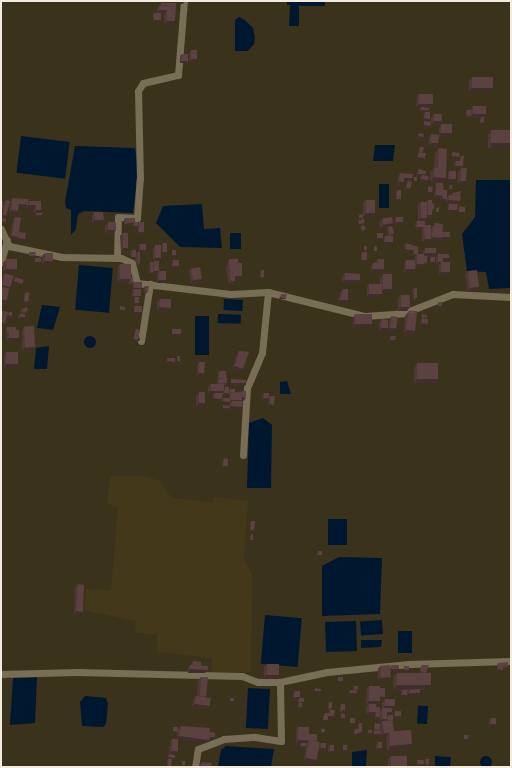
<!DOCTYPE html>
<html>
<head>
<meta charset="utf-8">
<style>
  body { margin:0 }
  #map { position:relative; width:512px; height:768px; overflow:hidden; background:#3b321c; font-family:"Libre Baskerville",serif }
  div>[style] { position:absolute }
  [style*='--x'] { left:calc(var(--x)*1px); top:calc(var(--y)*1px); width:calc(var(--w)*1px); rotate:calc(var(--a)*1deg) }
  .built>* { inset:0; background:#44381b }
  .water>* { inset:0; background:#001730; transform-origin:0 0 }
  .round { border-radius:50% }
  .minor>* { height:7px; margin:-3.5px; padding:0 3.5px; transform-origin:3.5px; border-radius:3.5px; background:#786e56 }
  .wall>* { inset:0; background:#4e3836 }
  .shaded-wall>* { inset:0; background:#402e2c; transform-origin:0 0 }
  .building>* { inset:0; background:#5b413f; transform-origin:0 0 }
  span { translate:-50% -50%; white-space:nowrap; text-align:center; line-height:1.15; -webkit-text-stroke:4px #3b321c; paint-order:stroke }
  .frame { position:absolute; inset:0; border:2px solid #f1ecde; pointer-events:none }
</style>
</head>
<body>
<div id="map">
  <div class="built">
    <i style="clip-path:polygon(110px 476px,142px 476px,158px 480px,172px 498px,212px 502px,214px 497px,248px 501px,244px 561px,252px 574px,251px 672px,212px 672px,212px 658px,157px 652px,157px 634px,135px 633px,136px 621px,84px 610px,86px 589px,111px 590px,118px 507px,107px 504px)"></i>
  </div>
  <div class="water">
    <i style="clip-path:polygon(287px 1px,325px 1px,325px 6px,299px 6px,299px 26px,289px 26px,290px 5px,287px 5px)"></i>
    <i style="clip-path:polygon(239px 17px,245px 20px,253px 28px,255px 37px,254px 44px,248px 51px,235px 51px,235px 20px)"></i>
    <i style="left:21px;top:136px;width:49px;height:37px;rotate:7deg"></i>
    <i style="clip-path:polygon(375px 145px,395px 145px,393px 161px,373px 161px)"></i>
    <i style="clip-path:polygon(75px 146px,135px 148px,138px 170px,133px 213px,84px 211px,78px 214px,76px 229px,71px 235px,71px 210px,66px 208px,65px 202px)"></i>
    <i style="clip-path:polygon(476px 180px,511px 180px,511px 288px,489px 289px,486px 272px,467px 271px,462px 234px,475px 217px)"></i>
    <i style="left:379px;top:184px;width:10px;height:24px"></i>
    <i style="clip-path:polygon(202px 204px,204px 229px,220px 228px,222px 248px,180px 247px,156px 223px,163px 206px)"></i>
    <i style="left:230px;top:233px;width:11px;height:16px"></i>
    <i style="left:79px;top:265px;width:34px;height:45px;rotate:5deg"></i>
    <i style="left:224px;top:299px;width:19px;height:11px;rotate:3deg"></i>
    <i style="clip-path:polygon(42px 305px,60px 307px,53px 330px,37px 328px)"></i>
    <i style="left:218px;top:314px;width:23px;height:9px;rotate:2deg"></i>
    <i style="left:195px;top:316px;width:14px;height:39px"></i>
    <i class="round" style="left:84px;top:336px;width:12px;height:12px"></i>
    <i style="clip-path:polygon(49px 346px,47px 369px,34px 369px,36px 348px)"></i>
    <i style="clip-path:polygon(287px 381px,291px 394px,280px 394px,280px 382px)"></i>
    <i style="clip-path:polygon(263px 418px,272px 425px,271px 488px,247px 488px,249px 423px)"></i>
    <i style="left:328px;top:519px;width:19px;height:26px"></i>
    <i style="clip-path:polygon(339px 557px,382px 558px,380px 614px,322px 616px,322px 566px)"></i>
    <i style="left:265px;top:615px;width:37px;height:49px;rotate:5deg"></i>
    <i style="left:382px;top:620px;width:14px;height:22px;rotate:86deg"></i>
    <i style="left:356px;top:621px;width:30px;height:31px;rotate:88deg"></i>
    <i style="left:398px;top:631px;width:14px;height:22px"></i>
    <i style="clip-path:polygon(361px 640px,382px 640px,381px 647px,361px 648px)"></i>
    <i style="clip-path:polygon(37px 677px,35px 723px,10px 725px,13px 678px)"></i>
    <i style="left:248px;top:688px;width:22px;height:40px;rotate:3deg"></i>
    <i style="clip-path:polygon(85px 696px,106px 698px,108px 704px,106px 724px,103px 727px,82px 726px,80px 702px)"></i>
    <i style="left:428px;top:706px;width:18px;height:10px;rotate:93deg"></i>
    <i style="clip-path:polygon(226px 746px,274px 749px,271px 767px,218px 767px,221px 750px)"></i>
    <i style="clip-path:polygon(367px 750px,366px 767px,352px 767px,352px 752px)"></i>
    <i style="clip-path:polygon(435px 756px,451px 757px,450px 767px,435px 767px)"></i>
    <i class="round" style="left:480px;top:756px;width:12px;height:12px"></i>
  </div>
  <div class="minor">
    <i style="--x:1;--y:229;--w:19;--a:65"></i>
    <i style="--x:9;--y:246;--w:54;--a:11.7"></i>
    <i style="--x:62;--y:257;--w:59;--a:1"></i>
    <i style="--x:121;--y:258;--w:12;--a:24"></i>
    <i style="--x:132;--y:263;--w:21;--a:76"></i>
    <i style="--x:137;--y:283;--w:94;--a:6.7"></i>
    <i style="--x:230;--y:294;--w:38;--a:-3"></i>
    <i style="--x:117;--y:258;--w:41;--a:-88.6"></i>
    <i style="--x:118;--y:217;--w:19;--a:3"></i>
    <i style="--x:137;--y:218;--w:39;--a:-86"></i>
    <i style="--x:140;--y:179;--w:88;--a:-91.3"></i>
    <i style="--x:138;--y:91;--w:9;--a:-58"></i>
    <i style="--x:143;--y:83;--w:36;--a:-13"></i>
    <i style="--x:178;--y:75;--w:74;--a:-85.4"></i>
    <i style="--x:1;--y:262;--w:23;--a:-75"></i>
    <i style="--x:141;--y:341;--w:58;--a:-81"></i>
    <i style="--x:243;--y:455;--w:67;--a:-86.6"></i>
    <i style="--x:247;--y:388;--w:38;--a:-67"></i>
    <i style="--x:262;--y:353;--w:61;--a:-84.4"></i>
    <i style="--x:268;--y:292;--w:100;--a:13.9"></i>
    <i style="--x:365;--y:316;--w:39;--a:-4"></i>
    <i style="--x:404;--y:313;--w:53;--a:-21.2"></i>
    <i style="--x:453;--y:294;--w:58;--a:3"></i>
    <i style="--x:1;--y:674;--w:76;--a:-1.5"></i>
    <i style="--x:77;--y:672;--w:165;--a:1.4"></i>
    <i style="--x:242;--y:676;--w:17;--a:21"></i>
    <i style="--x:258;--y:682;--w:22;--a:0"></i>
    <i style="--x:280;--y:682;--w:48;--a:-12"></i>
    <i style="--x:327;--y:672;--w:82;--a:-5.6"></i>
    <i style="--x:409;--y:664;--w:102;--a:-1.7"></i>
    <i style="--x:195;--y:767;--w:18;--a:-81"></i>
    <i style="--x:198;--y:749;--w:28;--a:-21"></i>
    <i style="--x:224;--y:739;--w:31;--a:-4"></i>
    <i style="--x:255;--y:737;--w:26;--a:9"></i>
    <i style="--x:281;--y:741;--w:59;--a:-91"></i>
  </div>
  <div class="wall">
    <i style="clip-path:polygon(176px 3px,172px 25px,164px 25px,164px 14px,161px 14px,161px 20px,159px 21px,153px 21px,153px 14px,154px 13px,157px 13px,157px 9px,161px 4px)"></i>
    <i style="clip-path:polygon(191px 50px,195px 62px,189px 62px,189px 53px)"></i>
    <i style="clip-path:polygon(182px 54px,188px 61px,187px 63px,180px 63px,180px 56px)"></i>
    <i style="clip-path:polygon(472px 77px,490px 91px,469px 91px,469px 81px)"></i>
    <i style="clip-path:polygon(419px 94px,433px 104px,430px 108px,429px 108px,428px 112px,430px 119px,429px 120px,423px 120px,424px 113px,425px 112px,420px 112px,420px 109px,421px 107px,416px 107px,417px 97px)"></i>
    <i style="clip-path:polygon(473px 106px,485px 114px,483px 117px,484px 122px,483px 123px,480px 123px,480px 119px,481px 118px,471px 117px,471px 115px,470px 117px,466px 117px,466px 112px,467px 110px,471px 110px)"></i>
    <i style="clip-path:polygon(434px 114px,440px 125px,431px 125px,431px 118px)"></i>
    <i style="clip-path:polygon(441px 124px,452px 133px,450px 137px,439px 137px,439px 128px)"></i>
    <i style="clip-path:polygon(491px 130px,511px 130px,511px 148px,488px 148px,488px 135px)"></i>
    <i style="clip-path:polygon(431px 134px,438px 143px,436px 147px,428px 146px,429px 138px)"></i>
    <i style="clip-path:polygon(420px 147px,423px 152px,422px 153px,425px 158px,424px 159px,417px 159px,419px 149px)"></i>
    <i style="clip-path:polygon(439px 148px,443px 183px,430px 182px,430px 173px,434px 168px,435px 153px)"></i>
    <i style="clip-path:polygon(461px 156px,463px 166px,462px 168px,454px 167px,454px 163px,456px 161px,459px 161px,460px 158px)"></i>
    <i style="clip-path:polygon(461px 168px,464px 184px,458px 184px,458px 172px)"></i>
    <i style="clip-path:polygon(419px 169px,425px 175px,427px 182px,420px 181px,420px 177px,421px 176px,417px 176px,418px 170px)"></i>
    <i style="clip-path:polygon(449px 171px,454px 181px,448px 181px,448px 173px)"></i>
    <i style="clip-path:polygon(400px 173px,412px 178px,410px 181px,410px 191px,405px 190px,407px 182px,404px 181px,401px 185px,397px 185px,398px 177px)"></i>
    <i style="clip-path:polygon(436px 183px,443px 190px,446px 199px,445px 201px,441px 201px,442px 197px,440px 199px,434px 198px,435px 188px,435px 184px)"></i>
    <i style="clip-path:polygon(397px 190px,401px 199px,399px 201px,396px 201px,396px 192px)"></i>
    <i style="clip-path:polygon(453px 193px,458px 204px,457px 210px,456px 212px,448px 212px,448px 205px,449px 204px,453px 204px,446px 203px,446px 198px,449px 195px,451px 195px)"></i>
    <i style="clip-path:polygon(12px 198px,28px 202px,29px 201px,41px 201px,39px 213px,41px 217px,35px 217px,35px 215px,36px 214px,34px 214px,34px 209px,26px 209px,26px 207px,25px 208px,18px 208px,16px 214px,9px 214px,10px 202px)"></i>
    <i style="clip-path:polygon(6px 200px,6px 222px,5px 224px,2px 218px,3px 208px,2px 209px,1px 209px)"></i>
    <i style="clip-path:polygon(366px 200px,375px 213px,373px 216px,363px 216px,363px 203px)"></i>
    <i style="clip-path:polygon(428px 200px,432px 204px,434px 209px,433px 211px,432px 211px,432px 215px,430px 219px,427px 219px,425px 222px,425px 225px,431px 228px,433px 226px,435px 223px,442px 232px,449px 239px,441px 239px,440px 241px,430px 241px,429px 242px,422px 242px,422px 228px,416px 229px,415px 223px,417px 221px,418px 221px,418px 205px,421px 202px,427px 202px)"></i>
    <i style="clip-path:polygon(94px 212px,104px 220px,101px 223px,92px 223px,92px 216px)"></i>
    <i style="clip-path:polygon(15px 217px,19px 232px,23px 241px,17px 240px,17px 238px,16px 240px,10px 239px,13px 220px)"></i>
    <i style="clip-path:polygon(396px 217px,402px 224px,395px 224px,395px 219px)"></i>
    <i style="clip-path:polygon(125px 218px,135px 222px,134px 222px,138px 223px,139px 222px,144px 232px,143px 234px,138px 234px,138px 227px,137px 228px,133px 228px,133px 223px,124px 226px,124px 220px)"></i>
    <i style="clip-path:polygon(382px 219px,393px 223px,391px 227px,392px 235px,389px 236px,393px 242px,392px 244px,384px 244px,384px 238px,385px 236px,388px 236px,387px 229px,388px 227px,391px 227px,380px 228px,379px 222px)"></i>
    <i style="clip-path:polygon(108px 223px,113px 234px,105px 234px,105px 226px)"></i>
    <i style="clip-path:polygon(361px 226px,366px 229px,365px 230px,362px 232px,360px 228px)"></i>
    <i style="clip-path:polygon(123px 233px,126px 252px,121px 252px,120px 236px)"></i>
    <i style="clip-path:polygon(163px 243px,167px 252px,166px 254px,162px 254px,162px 245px)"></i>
    <i style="clip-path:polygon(406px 243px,418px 247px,417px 254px,423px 254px,423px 252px,425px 248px,436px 253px,434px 257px,427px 257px,427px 262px,426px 264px,424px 264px,422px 267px,415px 268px,413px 272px,404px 273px,404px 263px,406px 260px,415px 260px,415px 257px,416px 255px,413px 255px,413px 251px,405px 250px,404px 245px)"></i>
    <i style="clip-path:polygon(140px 244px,146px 250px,145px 251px,139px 251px,139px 246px)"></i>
    <i style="clip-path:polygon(155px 246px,161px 258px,158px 261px,158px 273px,153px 273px,153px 272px,152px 273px,149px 273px,149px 264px,150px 262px,153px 263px,154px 261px,153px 261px,153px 249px)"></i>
    <i style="clip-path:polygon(132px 250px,135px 259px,131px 259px,130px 252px)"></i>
    <i style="clip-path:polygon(138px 252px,140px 263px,139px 265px,136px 265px,136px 253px)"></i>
    <i style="clip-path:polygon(362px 252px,367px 260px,366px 261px,361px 262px,361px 254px)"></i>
    <i style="clip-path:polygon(45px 253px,51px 265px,42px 265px,42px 256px)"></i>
    <i style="clip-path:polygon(438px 254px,446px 261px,443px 261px,443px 262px,448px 275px,439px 275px,439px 265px,436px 265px,436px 257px)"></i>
    <i style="clip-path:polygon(431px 257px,434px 264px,430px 264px,430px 258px)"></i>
    <i style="clip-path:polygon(6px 259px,14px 272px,3px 272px,3px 263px)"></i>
    <i style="clip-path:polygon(229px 259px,238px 263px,242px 276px,240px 279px,235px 279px,235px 281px,232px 285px,229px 285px,226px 267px,228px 264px,228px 261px)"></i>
    <i style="clip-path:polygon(378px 259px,384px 269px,382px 272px,371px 272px,371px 266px,373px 263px,375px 263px)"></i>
    <i style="clip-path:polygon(173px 260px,179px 266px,177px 267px,172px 267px,172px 262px)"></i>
    <i style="clip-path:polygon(120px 264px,131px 277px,133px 282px,132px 284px,129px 284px,129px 282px,128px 283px,117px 282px,118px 267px)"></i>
    <i style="clip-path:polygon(191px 268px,202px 279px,199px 283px,191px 284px,189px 271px)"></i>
    <i style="clip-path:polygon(261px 270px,263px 278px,260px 278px,260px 272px)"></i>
    <i style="clip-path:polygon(159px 271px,166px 280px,164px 283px,157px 283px,157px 275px)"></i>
    <i style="clip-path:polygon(468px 271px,479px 287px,476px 290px,468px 292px,465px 274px)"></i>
    <i style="clip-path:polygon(5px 273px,10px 287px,9px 289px,5px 304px,1px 303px,1px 282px,3px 276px)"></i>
    <i style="clip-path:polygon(345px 273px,360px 280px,358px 283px,342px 283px,342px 277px)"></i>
    <i style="clip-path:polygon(383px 274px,390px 292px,381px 292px,381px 294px,379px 298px,367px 298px,367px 287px,369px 284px,380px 284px,380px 278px)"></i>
    <i style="clip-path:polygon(134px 282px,142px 288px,141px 289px,140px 298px,139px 297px,139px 303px,138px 305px,134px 305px,134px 299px,135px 297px,132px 297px,132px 291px,133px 289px,132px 289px,133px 284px)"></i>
    <i style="clip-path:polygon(146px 286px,148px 292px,147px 293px,144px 293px,144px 287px)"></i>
    <i style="clip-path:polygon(414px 288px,416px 300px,413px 300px,412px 290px)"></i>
    <i style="clip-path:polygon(343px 289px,348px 300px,345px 303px,338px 303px,340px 293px)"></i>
    <i style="clip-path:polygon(26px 292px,30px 301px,29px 303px,24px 302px,24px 294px)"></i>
    <i style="clip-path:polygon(401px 295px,407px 311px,398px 311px,398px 298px)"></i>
    <i style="clip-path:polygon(160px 299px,171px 308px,168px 311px,157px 311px,157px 302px)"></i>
    <i style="clip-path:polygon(22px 309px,27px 312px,23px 314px,25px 317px,24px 319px,18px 319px,18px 316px,20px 314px,22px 314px,20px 311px)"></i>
    <i style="clip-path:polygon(5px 311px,8px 313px,9px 312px,12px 316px,11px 318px,7px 317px,6px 324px,3px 324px,4px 313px)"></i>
    <i style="clip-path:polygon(409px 311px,414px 334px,404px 333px,405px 316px)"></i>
    <i style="clip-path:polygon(355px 314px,372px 324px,370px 327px,353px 327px,353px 318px)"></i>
    <i style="clip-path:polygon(422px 314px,426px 319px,427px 325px,420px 325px,421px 320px,422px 319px,421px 319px,421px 316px)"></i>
    <i style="clip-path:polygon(392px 316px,395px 332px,389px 331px,389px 320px)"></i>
    <i style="clip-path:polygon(382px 319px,388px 328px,385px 332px,379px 331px,379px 323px)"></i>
    <i style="clip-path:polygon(7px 327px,17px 341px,6px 341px,6px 334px,7px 333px,6px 333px,6px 329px)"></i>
    <i style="clip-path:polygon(24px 327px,32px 351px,22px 351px,22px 330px)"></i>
    <i style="clip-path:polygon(136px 329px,140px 339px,139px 341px,135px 341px,135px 331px)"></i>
    <i style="clip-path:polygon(239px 351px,241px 372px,232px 369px,237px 355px)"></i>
    <i style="clip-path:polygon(6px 352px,17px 364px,15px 368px,4px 368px,4px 356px)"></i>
    <i style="clip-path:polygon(199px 362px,204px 373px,202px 376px,197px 376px,197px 366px)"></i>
    <i style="clip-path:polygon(417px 363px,438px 379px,434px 384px,414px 384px,414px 368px)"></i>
    <i style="clip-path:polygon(220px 371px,227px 383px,225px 385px,224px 385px,224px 387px,229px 391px,230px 389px,235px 392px,243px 401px,241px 401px,240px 410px,229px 410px,229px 404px,230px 403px,222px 403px,222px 400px,223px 398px,229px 398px,229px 396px,230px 394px,229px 394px,229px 393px,228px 394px,223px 394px,223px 392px,222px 393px,221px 401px,213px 400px,213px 394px,208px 394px,208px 387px,211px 384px,217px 384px,218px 372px)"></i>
    <i style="clip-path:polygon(199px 392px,205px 403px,203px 406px,196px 406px,196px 396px)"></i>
    <i style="clip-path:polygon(264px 393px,269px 397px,270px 396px,273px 406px,268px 406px,269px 399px,268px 400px,262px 400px,263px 394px)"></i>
    <i style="clip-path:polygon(224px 458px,228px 466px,226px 468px,222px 467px,223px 460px)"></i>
    <i style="clip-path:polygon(251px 521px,253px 532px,250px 532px,250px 523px)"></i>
    <i style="clip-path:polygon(78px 584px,83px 612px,80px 615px,74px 615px,75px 588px)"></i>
    <i style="clip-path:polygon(193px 661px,201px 665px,205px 673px,188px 673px,188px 668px,190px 665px,191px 665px)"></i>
    <i style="clip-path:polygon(498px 663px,508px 667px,506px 668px,503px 668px,502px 671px,497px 671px,497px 665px)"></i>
    <i style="clip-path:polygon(267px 664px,279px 675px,276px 679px,264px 678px,264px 667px)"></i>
    <i style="clip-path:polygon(422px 665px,426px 673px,427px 689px,420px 690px,420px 693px,418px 695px,408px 695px,408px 692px,409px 690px,410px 690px,407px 690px,407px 695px,406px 697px,401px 697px,401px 691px,402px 690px,394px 690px,393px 678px,397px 673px,419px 673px)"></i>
    <i style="clip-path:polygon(380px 666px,390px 667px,399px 669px,398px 671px,390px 672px,391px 677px,388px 680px,378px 681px,378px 669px)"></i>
    <i style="clip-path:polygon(201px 677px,206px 697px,210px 705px,208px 709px,192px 707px,193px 700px,196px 696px,197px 696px,198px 680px)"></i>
    <i style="clip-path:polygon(354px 686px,358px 689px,357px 691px,357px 693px,356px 695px,349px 695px,349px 692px,350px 690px,353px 691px,353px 687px)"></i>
    <i style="clip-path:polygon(369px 686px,380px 688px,383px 698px,379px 698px,379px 701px,376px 707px,380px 711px,382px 708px,382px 702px,385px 699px,395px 706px,393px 710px,392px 710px,392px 712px,389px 715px,393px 720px,394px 732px,408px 749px,387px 751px,386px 737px,387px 736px,381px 737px,381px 732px,379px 736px,373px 736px,374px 725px,375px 723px,380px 730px,379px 731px,381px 731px,380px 724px,381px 723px,380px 723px,380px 717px,379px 719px,375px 719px,375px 713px,374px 715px,366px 715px,366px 707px,368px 705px,366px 704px,367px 689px)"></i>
    <i style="clip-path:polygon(295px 691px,299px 699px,293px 699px,293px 693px)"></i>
    <i style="clip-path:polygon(299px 698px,301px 709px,298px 708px,298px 704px,299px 703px,298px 703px,298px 700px)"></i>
    <i style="clip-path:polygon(329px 702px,332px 708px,331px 710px,333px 718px,328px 718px,328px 720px,327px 722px,322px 722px,324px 714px,325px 713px,329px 713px,329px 711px,330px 710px,328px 710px,328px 704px)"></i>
    <i style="clip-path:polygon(341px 704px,343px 712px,340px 712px,340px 706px)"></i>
    <i style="clip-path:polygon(491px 718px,494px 726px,489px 726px,489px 720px)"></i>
    <i style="clip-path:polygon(359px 723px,361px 734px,354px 736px,354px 731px,355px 729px,358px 729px,358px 725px)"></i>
    <i style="clip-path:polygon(181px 726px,209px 734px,210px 732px,214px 739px,209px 739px,206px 743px,178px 740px,178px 752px,175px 755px,175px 758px,173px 760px,172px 760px,171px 767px,167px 767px,167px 761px,168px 759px,167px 759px,168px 756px,169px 754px,170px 742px,172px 739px,177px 739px,178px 730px)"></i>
    <i style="clip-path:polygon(298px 727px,309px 735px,309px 734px,317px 741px,316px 742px,319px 745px,321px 743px,326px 748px,324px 750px,319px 749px,319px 745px,315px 763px,304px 762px,306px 744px,308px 741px,306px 744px,305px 748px,300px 748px,300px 745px,301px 744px,296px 744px,296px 730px)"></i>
    <i style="clip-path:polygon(378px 742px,382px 748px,381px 750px,376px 750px,376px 744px)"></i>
    <i style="clip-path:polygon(330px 745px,332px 753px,328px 753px,328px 746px)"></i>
    <i style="clip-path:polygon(391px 756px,407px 767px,388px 767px,388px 759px)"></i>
    <i style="clip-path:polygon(426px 759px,429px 765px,428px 766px,425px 766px,425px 760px)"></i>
    <i style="clip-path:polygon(202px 762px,211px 767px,199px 767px,199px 765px)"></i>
  </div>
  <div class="shaded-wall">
    <i style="clip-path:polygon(170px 1px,177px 1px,176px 2px,170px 2px)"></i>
    <i style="clip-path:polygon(178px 2px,184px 2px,183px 4px,177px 4px)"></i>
    <i style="clip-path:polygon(159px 10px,167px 10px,164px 14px,157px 14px)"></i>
    <i style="clip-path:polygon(154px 20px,161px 20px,159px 21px,153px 21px)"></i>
    <i style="clip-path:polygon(167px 21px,175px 21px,172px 25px,164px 25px)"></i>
    <i style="clip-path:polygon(191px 59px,197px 59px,195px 62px,189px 62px)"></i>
    <i style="clip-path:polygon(181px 61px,188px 61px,187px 63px,180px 63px)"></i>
    <i style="clip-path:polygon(493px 87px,490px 91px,469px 91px,472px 88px)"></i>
    <i style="clip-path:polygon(419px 104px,433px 104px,430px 108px,416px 107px)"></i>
    <i style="clip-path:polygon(421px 110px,429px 110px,428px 112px,420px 112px)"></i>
    <i style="clip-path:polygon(473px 114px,485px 114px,483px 118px,471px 117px)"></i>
    <i style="clip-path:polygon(424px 118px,430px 119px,429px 120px,423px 120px)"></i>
    <i style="clip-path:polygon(434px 121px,442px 121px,440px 125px,431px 125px)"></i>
    <i style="clip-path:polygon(424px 125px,430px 126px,429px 128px,423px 127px)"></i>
    <i style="clip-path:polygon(441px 133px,452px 133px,450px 137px,439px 137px)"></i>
    <i style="clip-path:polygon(418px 136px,424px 137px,423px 139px,417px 138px)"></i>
    <i style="clip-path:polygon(431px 143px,438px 143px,436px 147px,428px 146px)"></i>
    <i style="left:491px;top:143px;width:20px;height:6px"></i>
    <i style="clip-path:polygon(452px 156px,459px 157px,458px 159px,451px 158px)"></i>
    <i style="clip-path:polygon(418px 157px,425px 158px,424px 159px,417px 159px)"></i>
    <i style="clip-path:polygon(456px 166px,463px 166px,462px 168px,454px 167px)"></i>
    <i style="clip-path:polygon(418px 174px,426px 174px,425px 176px,417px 176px)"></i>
    <i style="clip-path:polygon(434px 177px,446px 178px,443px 183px,430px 182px)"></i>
    <i style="clip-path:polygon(404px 178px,412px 178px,410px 182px,402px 181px)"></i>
    <i style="clip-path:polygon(421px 179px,428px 180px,427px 182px,420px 181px)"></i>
    <i style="clip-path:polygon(449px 179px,456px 179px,454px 181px,448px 181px)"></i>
    <i style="clip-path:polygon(399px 181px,404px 182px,401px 185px,397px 185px)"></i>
    <i style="clip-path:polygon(414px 181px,417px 181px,416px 183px,412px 182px)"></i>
    <i style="clip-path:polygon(461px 181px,466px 181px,464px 184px,458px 184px)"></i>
    <i style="clip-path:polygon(407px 188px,411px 189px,410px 191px,405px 190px)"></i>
    <i style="clip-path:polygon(428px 192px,432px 192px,431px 194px,426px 194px)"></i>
    <i style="clip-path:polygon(436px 195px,443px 195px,440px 199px,434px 198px)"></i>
    <i style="clip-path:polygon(397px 199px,401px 199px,399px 201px,396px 201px)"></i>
    <i style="clip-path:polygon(442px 199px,446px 199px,445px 201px,441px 201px)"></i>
    <i style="clip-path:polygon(448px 200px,460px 201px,458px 204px,446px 203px)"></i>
    <i style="clip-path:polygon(19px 204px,28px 205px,25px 208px,16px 208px)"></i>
    <i style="clip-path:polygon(29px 205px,36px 205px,34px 209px,26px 209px)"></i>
    <i style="clip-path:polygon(12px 210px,18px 211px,16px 214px,9px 214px)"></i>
    <i style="clip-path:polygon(36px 210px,41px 210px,38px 214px,34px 214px)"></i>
    <i style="clip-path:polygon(449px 210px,457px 210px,456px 212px,448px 212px)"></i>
    <i style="clip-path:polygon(459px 212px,465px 212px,464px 214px,457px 213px)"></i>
    <i style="clip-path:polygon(366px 213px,375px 213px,373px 216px,363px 216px)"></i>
    <i style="clip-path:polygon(4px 215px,8px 215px,5px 219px,2px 218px)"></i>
    <i style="clip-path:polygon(36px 215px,42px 215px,41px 217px,35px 217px)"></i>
    <i style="clip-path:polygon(428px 215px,432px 215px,430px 219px,427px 219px,425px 222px,418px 222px,421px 218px,426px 218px)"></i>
    <i style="clip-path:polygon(359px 218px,363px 218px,362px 220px,358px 220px)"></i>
    <i style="clip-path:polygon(95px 220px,104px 220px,101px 223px,92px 223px)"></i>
    <i style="clip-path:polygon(1px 221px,6px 222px,5px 224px,1px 223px)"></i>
    <i style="clip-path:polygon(135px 222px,134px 223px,124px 226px,125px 224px)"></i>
    <i style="clip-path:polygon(396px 222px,403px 222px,402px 224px,395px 224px)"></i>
    <i style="clip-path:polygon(365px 223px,364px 225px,358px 226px,359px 225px)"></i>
    <i style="clip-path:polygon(393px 223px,391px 227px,380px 228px,383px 225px)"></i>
    <i style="clip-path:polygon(134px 226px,138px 226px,137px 228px,133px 228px)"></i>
    <i style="clip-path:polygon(417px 227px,424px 227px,422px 228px,416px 229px)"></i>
    <i style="clip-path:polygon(108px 230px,116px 230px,113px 234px,105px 234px)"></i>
    <i style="clip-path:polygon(139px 232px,144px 232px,143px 234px,138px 234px)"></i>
    <i style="clip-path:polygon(12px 236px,18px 237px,16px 240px,10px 239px)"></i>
    <i style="clip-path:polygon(432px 237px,451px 237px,449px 239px,441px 239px,440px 241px,430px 241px,429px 242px,422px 242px,425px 239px,431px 239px)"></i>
    <i style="clip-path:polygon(18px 238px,25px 239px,23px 241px,17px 240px)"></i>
    <i style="clip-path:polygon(377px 238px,383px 238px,381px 240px,376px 240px)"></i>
    <i style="clip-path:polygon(385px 242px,393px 242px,392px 244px,384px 244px)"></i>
    <i style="clip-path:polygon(123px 248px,128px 248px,126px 252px,121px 252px)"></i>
    <i style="clip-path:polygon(406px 249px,414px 250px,413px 251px,405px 250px)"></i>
    <i style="clip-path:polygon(140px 250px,146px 250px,145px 251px,139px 251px)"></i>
    <i style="clip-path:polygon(163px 252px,167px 252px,166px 254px,162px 254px)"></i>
    <i style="clip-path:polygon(425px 253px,436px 253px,434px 257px,423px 257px)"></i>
    <i style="clip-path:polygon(414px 254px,418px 254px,416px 255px,413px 255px)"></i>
    <i style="clip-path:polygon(172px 255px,176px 255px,175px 257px,171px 257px)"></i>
    <i style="clip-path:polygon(29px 256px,35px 256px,34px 258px,28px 258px)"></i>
    <i style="clip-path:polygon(132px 257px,136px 257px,135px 259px,131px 259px)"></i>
    <i style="clip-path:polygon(155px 258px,161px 258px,158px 261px,153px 261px)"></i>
    <i style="clip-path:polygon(443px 258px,449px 258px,446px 261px,440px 261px)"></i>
    <i style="clip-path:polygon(362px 260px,367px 260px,366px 261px,361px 262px)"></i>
    <i style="clip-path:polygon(45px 261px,53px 262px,51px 265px,42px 265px)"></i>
    <i style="clip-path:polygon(35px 262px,41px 262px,40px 264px,34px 264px)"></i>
    <i style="clip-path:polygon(431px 262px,435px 262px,434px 264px,430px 264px)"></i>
    <i style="clip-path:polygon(438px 262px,443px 262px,441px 262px,439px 265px,436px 265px)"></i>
    <i style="clip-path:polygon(417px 264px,424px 264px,422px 267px,415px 268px)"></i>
    <i style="clip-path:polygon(173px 266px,179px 266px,177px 267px,172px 267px)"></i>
    <i style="clip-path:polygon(6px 269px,17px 269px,14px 272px,3px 272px)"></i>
    <i style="clip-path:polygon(373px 269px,384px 269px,382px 272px,371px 272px)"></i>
    <i style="clip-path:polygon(406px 269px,415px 269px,413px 272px,404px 273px)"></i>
    <i style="clip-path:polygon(154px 271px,159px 271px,158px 273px,153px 273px)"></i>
    <i style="clip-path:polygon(441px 272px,450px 272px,448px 275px,439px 275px)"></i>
    <i style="clip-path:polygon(235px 276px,242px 276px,240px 279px,232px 279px)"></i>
    <i style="clip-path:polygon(120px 279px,131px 279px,128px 283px,117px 282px)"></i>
    <i style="clip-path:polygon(202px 279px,199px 283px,191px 284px,193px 280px)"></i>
    <i style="clip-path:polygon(159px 280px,166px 280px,164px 283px,157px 283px)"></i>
    <i style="clip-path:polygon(345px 280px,360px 280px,358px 283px,342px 283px)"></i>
    <i style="clip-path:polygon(14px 281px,22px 284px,21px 286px,12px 283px)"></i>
    <i style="clip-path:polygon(231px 281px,235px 281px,232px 285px,229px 285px)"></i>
    <i style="clip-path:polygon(2px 285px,10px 287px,8px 291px,1px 289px)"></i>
    <i style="clip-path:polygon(479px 287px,476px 290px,468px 292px,470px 288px)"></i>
    <i style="clip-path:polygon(134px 288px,142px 288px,141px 289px,132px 289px)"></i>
    <i style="clip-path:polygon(392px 288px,390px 292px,381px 292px,383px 289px)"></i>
    <i style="clip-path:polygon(369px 294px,381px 294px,379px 298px,367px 298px)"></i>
    <i style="clip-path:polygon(133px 296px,141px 296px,140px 298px,132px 297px)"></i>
    <i style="clip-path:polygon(280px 297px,286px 298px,285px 299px,279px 299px)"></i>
    <i style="clip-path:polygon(1px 299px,7px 300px,5px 304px,1px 303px)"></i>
    <i style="clip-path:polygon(340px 300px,348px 300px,345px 303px,338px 303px)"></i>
    <i style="clip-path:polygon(26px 301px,30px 301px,29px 303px,24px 302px)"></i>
    <i style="clip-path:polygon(135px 303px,139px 303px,138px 305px,134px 305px)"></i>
    <i style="clip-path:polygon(438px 306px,442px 306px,441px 308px,436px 308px)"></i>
    <i style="clip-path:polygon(159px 307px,171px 308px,168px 311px,157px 311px)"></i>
    <i style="clip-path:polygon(401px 307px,410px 307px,407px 311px,398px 311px)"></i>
    <i style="clip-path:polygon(120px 310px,125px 310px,124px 312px,119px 312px)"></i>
    <i style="clip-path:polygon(134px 312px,142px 312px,141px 313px,133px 313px)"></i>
    <i style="clip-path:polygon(8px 315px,12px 316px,11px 318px,7px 317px)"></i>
    <i style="clip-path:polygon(20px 317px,25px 317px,24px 319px,18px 319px)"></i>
    <i style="clip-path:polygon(422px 323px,428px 324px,427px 325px,420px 325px)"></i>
    <i style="clip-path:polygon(355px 324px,372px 324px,370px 327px,353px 327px)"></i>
    <i style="clip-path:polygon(381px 328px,388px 328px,385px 332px,379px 331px)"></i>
    <i style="clip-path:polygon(391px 328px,397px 328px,395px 332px,389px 331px)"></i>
    <i style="clip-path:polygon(407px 330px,416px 330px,414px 334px,404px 333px)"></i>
    <i style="clip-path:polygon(172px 334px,181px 334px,179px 336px,171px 336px)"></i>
    <i style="clip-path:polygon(9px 338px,19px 338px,17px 341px,6px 341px)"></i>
    <i style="clip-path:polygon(136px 339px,140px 339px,139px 341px,135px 341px)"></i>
    <i style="clip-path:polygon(390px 340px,395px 340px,394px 342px,389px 342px)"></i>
    <i style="clip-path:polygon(25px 347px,35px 347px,32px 351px,22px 351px)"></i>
    <i style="clip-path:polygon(167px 361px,175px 362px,174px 364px,165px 363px)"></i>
    <i style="clip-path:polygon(177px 361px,180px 361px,179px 363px,175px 363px)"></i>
    <i style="clip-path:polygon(6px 364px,17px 364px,15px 368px,4px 368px)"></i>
    <i style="clip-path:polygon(235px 366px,243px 369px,241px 372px,232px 369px)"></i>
    <i style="clip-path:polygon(199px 373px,204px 373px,202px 376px,197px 376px)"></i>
    <i style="clip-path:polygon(417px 379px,438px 379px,434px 384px,414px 384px)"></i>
    <i style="left:231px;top:383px;width:15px;height:2px"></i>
    <i style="clip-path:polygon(210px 391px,224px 391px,222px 394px,214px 393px,213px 394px,208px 394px)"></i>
    <i style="clip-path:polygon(225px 393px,229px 393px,228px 394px,223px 394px)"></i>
    <i style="clip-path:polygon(242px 397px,246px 398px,243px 401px,241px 401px,239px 404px,232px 401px,230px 403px,222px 403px,223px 401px,230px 402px,231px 400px)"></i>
    <i style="clip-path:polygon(214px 398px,222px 399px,221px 401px,213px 400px)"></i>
    <i style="clip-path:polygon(264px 398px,269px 398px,268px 400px,262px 400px)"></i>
    <i style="clip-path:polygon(199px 403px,205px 403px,203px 406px,196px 406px)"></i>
    <i style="clip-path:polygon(270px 404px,274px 405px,273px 406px,268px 406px)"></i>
    <i style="clip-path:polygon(231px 406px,242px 407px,240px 410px,229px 410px)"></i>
    <i style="clip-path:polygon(223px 408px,229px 408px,228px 410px,221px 410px)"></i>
    <i style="clip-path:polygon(223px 466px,228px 466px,226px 468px,222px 467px)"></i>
    <i style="clip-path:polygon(251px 530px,254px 530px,253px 532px,250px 532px)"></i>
    <i style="clip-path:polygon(317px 555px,322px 555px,321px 557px,316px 557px)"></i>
    <i style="clip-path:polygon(76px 611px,83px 612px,80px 615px,74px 615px)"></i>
    <i style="clip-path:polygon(190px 669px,208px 670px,205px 673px,188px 673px)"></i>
    <i style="clip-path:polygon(399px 669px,398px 671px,390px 672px,391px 670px)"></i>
    <i style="clip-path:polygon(498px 669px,503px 670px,502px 671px,497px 671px)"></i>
    <i style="clip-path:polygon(404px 670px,409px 670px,408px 672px,403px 672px)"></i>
    <i style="clip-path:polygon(266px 675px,279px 675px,276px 679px,264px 678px)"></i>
    <i style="clip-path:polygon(381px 677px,391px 677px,388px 680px,378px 681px)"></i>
    <i style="clip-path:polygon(338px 681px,343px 681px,342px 683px,337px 683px)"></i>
    <i style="clip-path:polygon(431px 684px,427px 689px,394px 690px,397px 685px)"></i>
    <i style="clip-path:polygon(315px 691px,321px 691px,320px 693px,313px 693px)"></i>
    <i style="clip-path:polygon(350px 693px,357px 693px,356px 695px,349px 695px)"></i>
    <i style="clip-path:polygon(409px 693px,420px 693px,418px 695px,408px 695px)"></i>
    <i style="clip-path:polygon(402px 695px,407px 695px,406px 697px,401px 697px)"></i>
    <i style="clip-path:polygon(379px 696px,385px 697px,383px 698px,378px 698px)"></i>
    <i style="clip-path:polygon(294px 697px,300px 697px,299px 699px,293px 699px)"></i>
    <i style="clip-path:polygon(230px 701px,234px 701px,233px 703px,229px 703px)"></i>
    <i style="clip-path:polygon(369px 701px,379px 701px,377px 705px,366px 704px)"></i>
    <i style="clip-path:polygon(195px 704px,210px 705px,208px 709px,192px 707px)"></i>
    <i style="clip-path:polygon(385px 706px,395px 706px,393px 710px,382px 709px)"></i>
    <i style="clip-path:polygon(299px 707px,302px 707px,301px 709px,298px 708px)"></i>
    <i style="clip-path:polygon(369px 712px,376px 712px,374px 715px,366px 715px)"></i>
    <i style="clip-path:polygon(387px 712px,392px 712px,389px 716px,384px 716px)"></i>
    <i style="clip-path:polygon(328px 716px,334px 716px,333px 718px,327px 718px)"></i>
    <i style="clip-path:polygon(394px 716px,401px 716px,399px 718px,393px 718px)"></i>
    <i style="clip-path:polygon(376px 717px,380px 717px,379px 719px,375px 719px)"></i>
    <i style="clip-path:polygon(341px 718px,345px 718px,344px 719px,340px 719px)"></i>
    <i style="clip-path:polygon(382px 719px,387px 719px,384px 723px,382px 721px,381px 723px,380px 723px)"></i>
    <i style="clip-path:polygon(323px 720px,328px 720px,327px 722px,322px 722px)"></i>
    <i style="clip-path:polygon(350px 723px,355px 723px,354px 724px,349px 724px)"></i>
    <i style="clip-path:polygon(491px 724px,496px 724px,494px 726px,489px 726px)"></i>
    <i style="clip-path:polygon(173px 731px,178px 732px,176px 733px,171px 733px)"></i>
    <i style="clip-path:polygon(321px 732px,325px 732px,324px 733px,319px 733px)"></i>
    <i style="clip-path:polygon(362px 732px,361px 734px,354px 736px,355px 734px)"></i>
    <i style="clip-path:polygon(368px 733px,372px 733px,371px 735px,366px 735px)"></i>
    <i style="clip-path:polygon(384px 733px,389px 733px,387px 736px,381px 737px)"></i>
    <i style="clip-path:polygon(374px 734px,381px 734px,379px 736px,373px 736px)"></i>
    <i style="clip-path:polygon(179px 736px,209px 740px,206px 743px,177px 740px)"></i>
    <i style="clip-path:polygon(210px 737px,215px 737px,214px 739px,209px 739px)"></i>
    <i style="clip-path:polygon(464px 739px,468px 739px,467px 741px,462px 741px)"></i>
    <i style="clip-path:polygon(298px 740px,309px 741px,306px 744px,296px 744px)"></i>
    <i style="clip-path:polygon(412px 744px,408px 749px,387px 751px,391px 746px)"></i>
    <i style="clip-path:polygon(301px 746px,306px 746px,305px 748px,300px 748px)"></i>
    <i style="clip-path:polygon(321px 748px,326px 748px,324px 750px,319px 749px)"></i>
    <i style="clip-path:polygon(378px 748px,382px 748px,381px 750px,376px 750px)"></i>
    <i style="clip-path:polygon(343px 750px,347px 750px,346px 752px,342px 752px)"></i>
    <i style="clip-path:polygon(172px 751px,178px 752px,175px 755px,169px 755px)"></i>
    <i style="clip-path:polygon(330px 751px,334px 751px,332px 753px,328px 753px)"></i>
    <i style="clip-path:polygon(169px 757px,175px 758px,173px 760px,167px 759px)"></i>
    <i style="clip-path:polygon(306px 758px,317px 760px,315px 763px,304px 762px)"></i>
    <i style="clip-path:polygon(417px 764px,424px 764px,423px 766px,416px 765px)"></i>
    <i style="clip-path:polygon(426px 764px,429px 765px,428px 766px,425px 766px)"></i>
  </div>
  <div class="building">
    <i style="left:178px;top:1px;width:6px;height:1px"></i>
    <i style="left:176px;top:3px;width:2px;height:15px;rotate:90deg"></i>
    <i style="clip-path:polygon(176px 5px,175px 21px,167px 21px,167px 10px,159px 10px,159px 6px)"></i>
    <i style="left:154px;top:13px;width:7px;height:7px"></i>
    <i style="left:191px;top:50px;width:6px;height:9px"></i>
    <i style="clip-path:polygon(182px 54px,188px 54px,188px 61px,181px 61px)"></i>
    <i style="left:472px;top:77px;width:21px;height:11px"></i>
    <i style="left:419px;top:94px;width:14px;height:10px"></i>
    <i style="left:473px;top:106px;width:13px;height:8px"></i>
    <i style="clip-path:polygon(421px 107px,429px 108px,429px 110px,421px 110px)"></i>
    <i style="clip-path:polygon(467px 110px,471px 110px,471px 115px,468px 115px)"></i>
    <i style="clip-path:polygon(425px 112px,430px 112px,430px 119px,424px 118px)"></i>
    <i style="left:434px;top:114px;width:8px;height:7px"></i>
    <i style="left:481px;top:117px;width:3px;height:5px"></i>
    <i style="clip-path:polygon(424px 121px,431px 122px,430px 126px,424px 125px)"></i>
    <i style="left:441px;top:124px;width:11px;height:9px"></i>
    <i style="left:491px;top:130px;width:20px;height:13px"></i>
    <i style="clip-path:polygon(419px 133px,424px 134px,424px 137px,418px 136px)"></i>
    <i style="clip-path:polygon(431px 134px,439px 135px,438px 143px,431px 143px)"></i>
    <i style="clip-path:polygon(420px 147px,424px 147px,423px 152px,419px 151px)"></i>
    <i style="clip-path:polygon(439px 148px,447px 149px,446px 178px,434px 177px,434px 168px,438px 168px)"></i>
    <i style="clip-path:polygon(452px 152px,460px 153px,459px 157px,452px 156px)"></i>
    <i style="clip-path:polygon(419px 153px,426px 153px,425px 158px,418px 157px)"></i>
    <i style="clip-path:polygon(461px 156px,464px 156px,463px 166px,456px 166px,456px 161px,460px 161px)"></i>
    <i style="clip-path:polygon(461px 168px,467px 168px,466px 181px,461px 181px)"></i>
    <i style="clip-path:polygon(419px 169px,426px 171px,426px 174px,418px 174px)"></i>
    <i style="left:449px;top:171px;width:7px;height:8px"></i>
    <i style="clip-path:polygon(400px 173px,413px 174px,412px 178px,404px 178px,404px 182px,399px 181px)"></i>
    <i style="left:422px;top:175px;width:7px;height:4px;rotate:8deg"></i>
    <i style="left:414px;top:177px;width:3px;height:4px"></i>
    <i style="left:408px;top:181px;width:4px;height:7px;rotate:14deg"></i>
    <i style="clip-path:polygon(436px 183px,443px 183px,443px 186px,437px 185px,437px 186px,436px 186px)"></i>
    <i style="left:437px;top:185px;width:7px;height:10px;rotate:8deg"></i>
    <i style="clip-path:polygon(450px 185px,452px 185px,452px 189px,449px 189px)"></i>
    <i style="clip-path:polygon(428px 186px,433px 187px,432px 192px,428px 192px)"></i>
    <i style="left:397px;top:190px;width:4px;height:9px"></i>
    <i style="left:443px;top:190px;width:4px;height:9px"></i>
    <i style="clip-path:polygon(461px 191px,460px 196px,452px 195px,453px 193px)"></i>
    <i style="left:449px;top:195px;width:12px;height:5px;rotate:5deg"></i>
    <i style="clip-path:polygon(12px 198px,28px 199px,28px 205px,19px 204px,18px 211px,12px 210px)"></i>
    <i style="left:6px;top:200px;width:4px;height:15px;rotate:14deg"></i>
    <i style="left:366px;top:200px;width:9px;height:13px"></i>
    <i style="left:428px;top:200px;width:4px;height:15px"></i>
    <i style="clip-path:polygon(3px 201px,3px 207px,1px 207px,1px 202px)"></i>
    <i style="clip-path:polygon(29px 201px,41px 201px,41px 210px,36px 210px,36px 205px,29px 205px)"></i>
    <i style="left:421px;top:202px;width:6px;height:16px"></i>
    <i style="clip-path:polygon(434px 203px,434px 209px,432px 209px,432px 204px)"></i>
    <i style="left:449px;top:204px;width:8px;height:6px"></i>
    <i style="clip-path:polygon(459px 206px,465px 207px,465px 212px,459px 212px)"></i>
    <i style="clip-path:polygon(439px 207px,439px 212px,436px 212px,436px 208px)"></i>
    <i style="clip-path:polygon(94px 212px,103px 212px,104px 220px,95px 220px)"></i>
    <i style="left:36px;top:213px;width:6px;height:2px"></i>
    <i style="clip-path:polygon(363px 214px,363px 218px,359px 218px,359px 215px)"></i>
    <i style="left:15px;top:217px;width:6px;height:19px;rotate:9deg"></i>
    <i style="left:392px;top:217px;width:6px;height:10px;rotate:81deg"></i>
    <i style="left:396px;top:217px;width:7px;height:5px"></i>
    <i style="clip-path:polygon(1px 218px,6px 219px,6px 222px,1px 221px)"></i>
    <i style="clip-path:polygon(125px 218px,135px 218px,135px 222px,125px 224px)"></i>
    <i style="left:364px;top:219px;width:4px;height:6px;rotate:76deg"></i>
    <i style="clip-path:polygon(417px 221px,425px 221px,425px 225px,424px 227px,417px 227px)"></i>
    <i style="left:116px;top:222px;width:8px;height:8px;rotate:90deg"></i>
    <i style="left:134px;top:222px;width:4px;height:4px"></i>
    <i style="left:139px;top:222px;width:5px;height:10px"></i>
    <i style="clip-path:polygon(435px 223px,443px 224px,443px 227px,434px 226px)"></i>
    <i style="clip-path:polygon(364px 225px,366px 229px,363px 230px,361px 226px)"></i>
    <i style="clip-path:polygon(424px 225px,431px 225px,431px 239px,425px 239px)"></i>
    <i style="clip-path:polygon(392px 226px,394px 234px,390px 234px,388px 227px)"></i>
    <i style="left:433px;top:226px;width:10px;height:11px;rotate:6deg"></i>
    <i style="left:19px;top:232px;width:7px;height:6px;rotate:8deg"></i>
    <i style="left:442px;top:232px;width:8px;height:5px"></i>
    <i style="left:123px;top:233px;width:5px;height:15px"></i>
    <i style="left:377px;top:233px;width:6px;height:5px"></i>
    <i style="left:385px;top:236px;width:8px;height:6px"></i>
    <i style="left:163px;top:243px;width:4px;height:9px"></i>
    <i style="clip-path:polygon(406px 243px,418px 247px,418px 254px,414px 254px,414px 250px,406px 249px)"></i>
    <i style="left:140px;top:244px;width:6px;height:6px"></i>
    <i style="left:161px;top:245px;width:13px;height:6px;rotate:90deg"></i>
    <i style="left:364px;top:246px;width:3px;height:4px"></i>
    <i style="left:374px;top:246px;width:3px;height:5px"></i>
    <i style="left:425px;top:248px;width:11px;height:5px"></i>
    <i style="left:132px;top:250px;width:4px;height:7px"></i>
    <i style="left:172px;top:250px;width:4px;height:5px"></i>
    <i style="clip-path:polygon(29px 252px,36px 252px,35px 256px,29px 256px)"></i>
    <i style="left:138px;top:252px;width:2px;height:11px"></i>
    <i style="left:362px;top:252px;width:5px;height:8px"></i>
    <i style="left:45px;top:253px;width:8px;height:8px"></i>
    <i style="left:417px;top:254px;width:7px;height:10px"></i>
    <i style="clip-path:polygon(438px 254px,449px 254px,449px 258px,443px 258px,443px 262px,438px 262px)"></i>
    <i style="left:424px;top:256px;width:3px;height:6px"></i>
    <i style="left:431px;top:257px;width:4px;height:5px"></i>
    <i style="left:35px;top:258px;width:6px;height:4px"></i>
    <i style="left:6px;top:259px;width:11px;height:10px"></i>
    <i style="left:229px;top:259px;width:9px;height:4px"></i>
    <i style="clip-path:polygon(378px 259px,384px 259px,384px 269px,373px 269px,373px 263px,378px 263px)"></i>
    <i style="left:173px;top:260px;width:6px;height:6px"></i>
    <i style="left:406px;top:260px;width:9px;height:9px"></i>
    <i style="left:154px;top:261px;width:5px;height:10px"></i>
    <i style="clip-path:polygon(150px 262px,153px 262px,153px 272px,151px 272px)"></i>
    <i style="left:441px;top:262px;width:9px;height:10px"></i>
    <i style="clip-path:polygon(229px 263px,242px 263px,242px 276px,235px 276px,235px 281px,231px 281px)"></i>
    <i style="left:120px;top:264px;width:11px;height:15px"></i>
    <i style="left:200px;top:267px;width:12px;height:9px;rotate:81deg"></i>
    <i style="left:261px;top:270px;width:3px;height:7px"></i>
    <i style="left:477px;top:270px;width:17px;height:9px;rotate:83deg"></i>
    <i style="left:159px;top:271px;width:7px;height:9px"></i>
    <i style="clip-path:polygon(5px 273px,14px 276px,10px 287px,2px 285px)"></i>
    <i style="clip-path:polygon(345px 273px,360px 274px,360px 280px,345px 280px)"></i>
    <i style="left:383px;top:274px;width:9px;height:15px"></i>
    <i style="clip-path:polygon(15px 277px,24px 280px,22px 284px,14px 281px)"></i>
    <i style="clip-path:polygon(131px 277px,133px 277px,133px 282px,130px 282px)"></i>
    <i style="left:134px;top:282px;width:8px;height:6px"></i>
    <i style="left:369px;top:284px;width:13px;height:10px"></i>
    <i style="clip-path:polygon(146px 286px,149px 286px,148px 292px,146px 292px)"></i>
    <i style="clip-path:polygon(1px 287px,9px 288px,7px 300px,1px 299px)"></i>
    <i style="left:414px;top:288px;width:3px;height:10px"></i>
    <i style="left:134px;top:289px;width:7px;height:7px"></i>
    <i style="clip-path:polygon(343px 289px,348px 289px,348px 300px,340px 300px)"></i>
    <i style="left:26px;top:292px;width:4px;height:9px;rotate:14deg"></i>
    <i style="clip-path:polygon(281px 294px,287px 294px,286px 298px,280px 297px)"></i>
    <i style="left:401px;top:295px;width:9px;height:12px"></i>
    <i style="left:135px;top:297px;width:4px;height:6px"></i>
    <i style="clip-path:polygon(160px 299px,171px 299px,171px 308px,159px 307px)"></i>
    <i style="left:438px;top:302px;width:4px;height:4px"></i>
    <i style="clip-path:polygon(120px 306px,125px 307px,125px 310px,120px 310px)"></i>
    <i style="left:134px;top:306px;width:8px;height:6px"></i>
    <i style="clip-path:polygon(27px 307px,28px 311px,23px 312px,22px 309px)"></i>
    <i style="clip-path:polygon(1px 311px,4px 311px,3px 318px,1px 318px)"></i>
    <i style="left:5px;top:311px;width:3px;height:11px;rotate:18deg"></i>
    <i style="clip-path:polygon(409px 311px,417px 311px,417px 313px,409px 312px)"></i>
    <i style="clip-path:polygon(9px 312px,12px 312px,12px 316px,8px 315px)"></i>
    <i style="left:408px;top:312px;width:9px;height:18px;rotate:6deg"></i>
    <i style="left:20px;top:314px;width:5px;height:3px"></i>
    <i style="left:355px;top:314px;width:17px;height:10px"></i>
    <i style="clip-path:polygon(422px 314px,427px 315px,427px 318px,422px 317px)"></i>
    <i style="left:392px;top:316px;width:6px;height:12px;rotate:9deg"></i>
    <i style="clip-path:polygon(382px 319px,388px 320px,388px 328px,381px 328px)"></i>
    <i style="clip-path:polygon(422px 319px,428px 319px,428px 324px,422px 323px)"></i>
    <i style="left:34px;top:326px;width:21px;height:10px;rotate:87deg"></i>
    <i style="clip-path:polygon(7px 327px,16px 327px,16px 330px,9px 330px,9px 331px,7px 331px)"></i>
    <i style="left:136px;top:329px;width:4px;height:10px;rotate:14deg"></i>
    <i style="left:172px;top:329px;width:9px;height:5px"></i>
    <i style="left:9px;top:330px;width:10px;height:8px"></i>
    <i style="clip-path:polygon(391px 336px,396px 336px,395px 340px,390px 340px)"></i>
    <i style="clip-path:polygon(239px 351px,249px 352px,243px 369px,235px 366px)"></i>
    <i style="left:6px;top:352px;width:12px;height:12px"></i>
    <i style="left:177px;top:356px;width:3px;height:5px"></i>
    <i style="clip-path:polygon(167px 358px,175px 358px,175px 362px,167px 361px)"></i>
    <i style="clip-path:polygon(199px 362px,205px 362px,204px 373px,199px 373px)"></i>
    <i style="left:417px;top:363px;width:21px;height:16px"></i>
    <i style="clip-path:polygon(220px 371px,226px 371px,227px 383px,218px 383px,219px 379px,224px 379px,219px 378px)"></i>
    <i style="clip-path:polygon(231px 379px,246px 380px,246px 383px,231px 383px)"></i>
    <i style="left:211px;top:384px;width:13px;height:7px"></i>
    <i style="left:225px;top:387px;width:4px;height:6px"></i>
    <i style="clip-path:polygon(230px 389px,235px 389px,235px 392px,230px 393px)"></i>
    <i style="clip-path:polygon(246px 391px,246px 398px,242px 397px,242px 400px,231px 400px,231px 393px)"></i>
    <i style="left:199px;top:392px;width:6px;height:11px"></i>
    <i style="clip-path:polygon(214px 393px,223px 393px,222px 399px,214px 398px)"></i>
    <i style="left:264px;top:393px;width:5px;height:5px"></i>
    <i style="clip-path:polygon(270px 396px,275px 396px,274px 405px,270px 404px)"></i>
    <i style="clip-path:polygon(223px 398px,230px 398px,230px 402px,223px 401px)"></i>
    <i style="clip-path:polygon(232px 401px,243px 401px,242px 407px,231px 406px)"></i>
    <i style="clip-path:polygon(223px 405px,229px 406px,229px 408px,223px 408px)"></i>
    <i style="clip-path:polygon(224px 458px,228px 459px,228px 466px,223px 466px)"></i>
    <i style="clip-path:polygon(251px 521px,255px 521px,254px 530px,251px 530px)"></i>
    <i style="clip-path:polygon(251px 534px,253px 534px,253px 540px,250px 540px)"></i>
    <i style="clip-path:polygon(318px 551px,322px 551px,322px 555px,317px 555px)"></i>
    <i style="clip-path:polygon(78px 584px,84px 585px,83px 612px,76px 611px)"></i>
    <i style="clip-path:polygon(193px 661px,201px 662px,201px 665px,193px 665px)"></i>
    <i style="clip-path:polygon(508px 662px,508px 667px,503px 666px,503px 670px,498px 669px,498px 663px)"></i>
    <i style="left:267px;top:664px;width:12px;height:11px"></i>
    <i style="left:190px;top:665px;width:18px;height:4px;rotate:3deg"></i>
    <i style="left:390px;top:665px;width:12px;height:10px;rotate:85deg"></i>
    <i style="left:399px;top:665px;width:4px;height:8px;rotate:90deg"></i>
    <i style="clip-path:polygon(422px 665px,429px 665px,426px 673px,420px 671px)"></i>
    <i style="left:404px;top:666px;width:5px;height:4px"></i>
    <i style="left:397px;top:673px;width:34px;height:12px"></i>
    <i style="clip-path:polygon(201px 677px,208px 677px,206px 696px,200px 696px)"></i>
    <i style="left:338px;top:677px;width:5px;height:4px"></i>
    <i style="left:354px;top:686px;width:4px;height:3px"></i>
    <i style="left:369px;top:686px;width:11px;height:15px"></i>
    <i style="clip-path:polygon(315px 688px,321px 689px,321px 691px,315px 691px)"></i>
    <i style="clip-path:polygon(380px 688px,385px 688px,385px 697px,379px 696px)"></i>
    <i style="clip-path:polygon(420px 689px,420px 693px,409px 693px,409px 690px)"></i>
    <i style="clip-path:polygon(350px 690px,357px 691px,357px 693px,350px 693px)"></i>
    <i style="clip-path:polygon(403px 690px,408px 690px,407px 695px,402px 695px)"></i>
    <i style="clip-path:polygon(295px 691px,300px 691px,300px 697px,294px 697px)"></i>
    <i style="left:196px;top:696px;width:15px;height:8px;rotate:8deg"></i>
    <i style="left:230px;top:698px;width:4px;height:3px"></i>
    <i style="left:299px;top:698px;width:5px;height:4px"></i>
    <i style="left:385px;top:699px;width:10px;height:7px"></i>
    <i style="left:329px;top:702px;width:3px;height:6px"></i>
    <i style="left:299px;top:703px;width:3px;height:4px"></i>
    <i style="left:341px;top:704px;width:4px;height:6px"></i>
    <i style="left:369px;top:704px;width:7px;height:8px"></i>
    <i style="left:376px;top:707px;width:4px;height:10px"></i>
    <i style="clip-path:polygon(382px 708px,392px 708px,392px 712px,387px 712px,387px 719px,382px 719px)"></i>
    <i style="clip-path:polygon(330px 710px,335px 710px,334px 716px,328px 716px,328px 720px,323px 720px,325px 713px,330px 713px)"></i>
    <i style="clip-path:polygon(395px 711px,401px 711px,401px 716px,394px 716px)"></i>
    <i style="clip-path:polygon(341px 713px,345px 714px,345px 718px,341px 718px)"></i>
    <i style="left:388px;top:715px;width:5px;height:5px"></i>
    <i style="left:350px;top:718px;width:5px;height:5px"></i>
    <i style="left:491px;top:718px;width:5px;height:6px"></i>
    <i style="left:392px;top:720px;width:12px;height:10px;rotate:81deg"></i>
    <i style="clip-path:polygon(359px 723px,362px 723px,362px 732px,355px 734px,355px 729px,359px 729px)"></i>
    <i style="clip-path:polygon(375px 723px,380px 724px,380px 730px,375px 729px)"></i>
    <i style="clip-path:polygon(181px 726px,210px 728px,209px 740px,179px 736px)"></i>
    <i style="clip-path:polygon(173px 727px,178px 727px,178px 732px,173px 731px)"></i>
    <i style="left:298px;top:727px;width:11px;height:13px"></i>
    <i style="left:321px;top:729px;width:4px;height:3px"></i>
    <i style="left:368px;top:730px;width:4px;height:3px"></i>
    <i style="left:411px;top:730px;width:14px;height:22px;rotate:86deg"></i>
    <i style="left:374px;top:731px;width:7px;height:3px"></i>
    <i style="clip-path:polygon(210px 732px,215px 733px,215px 737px,210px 737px)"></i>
    <i style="clip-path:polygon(309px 734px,317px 734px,317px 741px,309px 740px)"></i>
    <i style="left:464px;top:735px;width:4px;height:4px"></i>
    <i style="left:172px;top:739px;width:6px;height:12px"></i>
    <i style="left:309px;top:740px;width:11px;height:18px;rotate:10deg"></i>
    <i style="left:378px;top:742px;width:4px;height:6px"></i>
    <i style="left:301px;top:743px;width:5px;height:3px"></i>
    <i style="left:321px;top:743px;width:5px;height:5px"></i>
    <i style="left:330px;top:745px;width:4px;height:6px"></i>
    <i style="left:343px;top:745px;width:4px;height:5px"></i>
    <i style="clip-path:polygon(169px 754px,175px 755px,175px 758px,169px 757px)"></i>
    <i style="left:391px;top:756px;width:16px;height:10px"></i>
    <i style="clip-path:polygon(168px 759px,172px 759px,171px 767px,168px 767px)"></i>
    <i style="clip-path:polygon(426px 759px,429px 759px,429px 765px,426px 764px)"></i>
    <i style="left:417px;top:760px;width:7px;height:4px"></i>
    <i style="left:182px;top:761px;width:3px;height:4px"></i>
    <i style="clip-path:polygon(202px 762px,212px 763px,211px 767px,201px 767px)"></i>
  </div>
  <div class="frame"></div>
</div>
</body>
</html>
